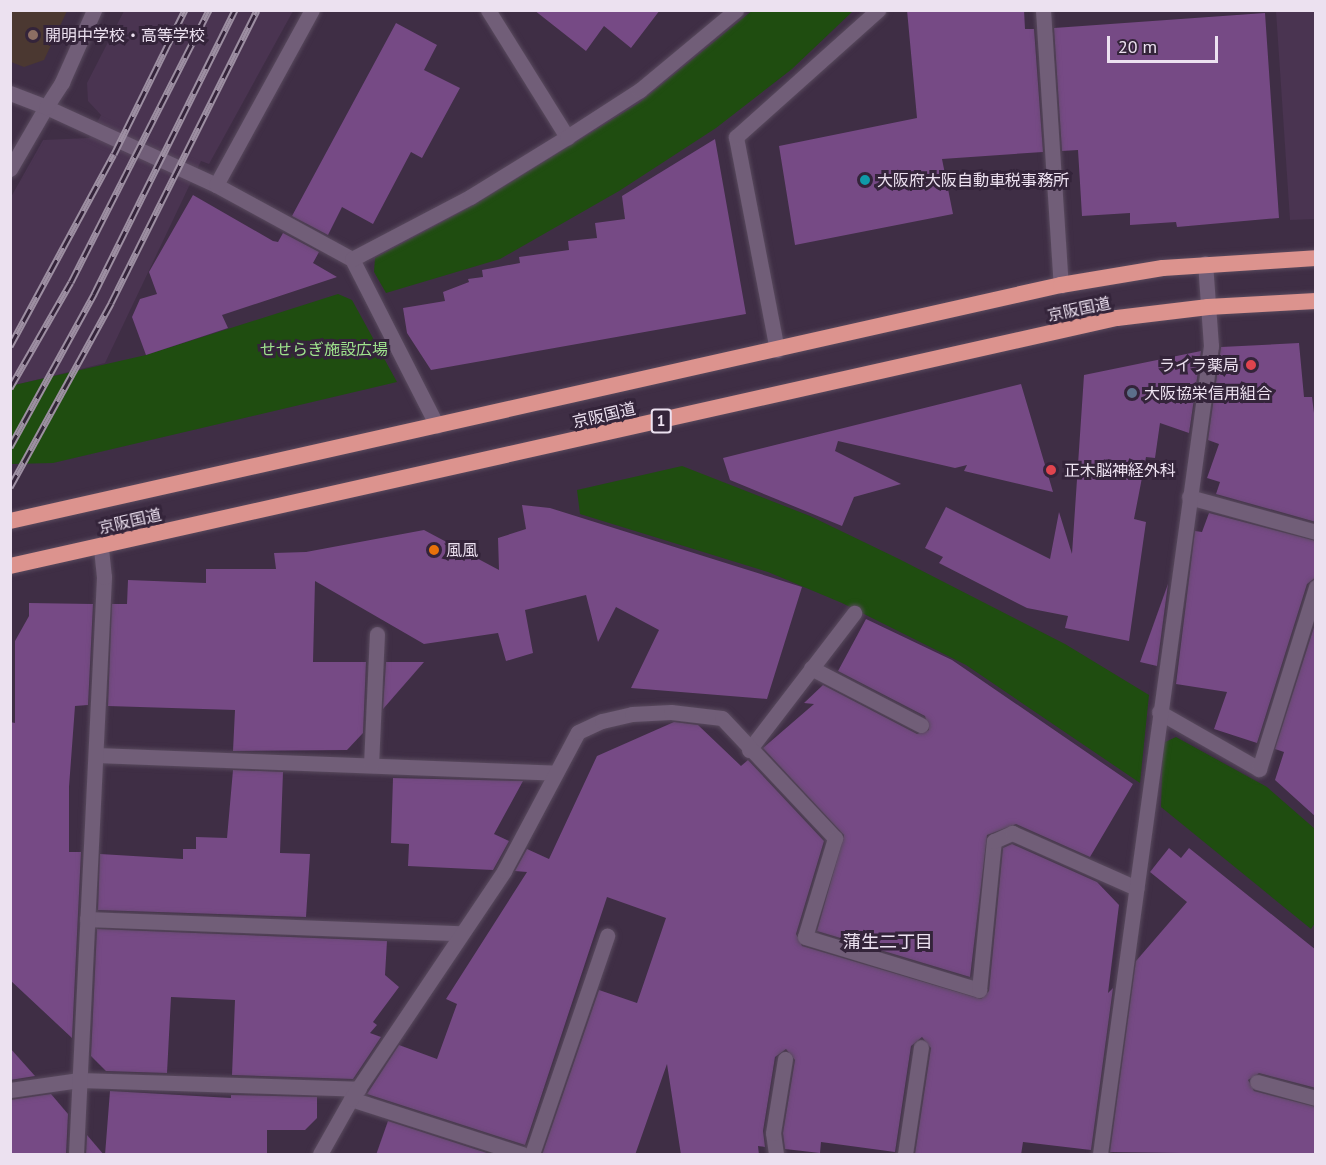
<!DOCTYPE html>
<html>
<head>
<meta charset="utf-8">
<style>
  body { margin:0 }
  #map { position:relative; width:1326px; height:1165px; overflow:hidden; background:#3f2e45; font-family:"PT Sans","Noto Sans JP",sans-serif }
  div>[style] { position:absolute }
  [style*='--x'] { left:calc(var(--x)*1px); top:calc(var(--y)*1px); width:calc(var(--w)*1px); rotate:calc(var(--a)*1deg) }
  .built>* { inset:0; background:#4a3451 }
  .education>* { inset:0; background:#4b3831 }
  .green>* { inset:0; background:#1f4d10 }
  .building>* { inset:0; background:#764a85 }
  .roads { filter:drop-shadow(0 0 2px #594a5e) drop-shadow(0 0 2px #594a5e) }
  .service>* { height:15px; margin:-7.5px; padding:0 7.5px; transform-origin:7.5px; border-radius:7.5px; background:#715e78 }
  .minor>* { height:15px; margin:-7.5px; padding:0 7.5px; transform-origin:7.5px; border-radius:7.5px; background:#715e78 }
  .tertiary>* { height:15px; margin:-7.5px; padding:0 7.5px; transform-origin:7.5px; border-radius:7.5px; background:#715e78 }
  .trunk>* { height:16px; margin:-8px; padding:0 8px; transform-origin:8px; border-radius:8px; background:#dc938e }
  .rail>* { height:7px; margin-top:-3.5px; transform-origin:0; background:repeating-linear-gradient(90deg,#34243a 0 14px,#9d8fa2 0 28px); box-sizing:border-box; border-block:2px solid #9d8fa2 }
  .dots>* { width:16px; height:16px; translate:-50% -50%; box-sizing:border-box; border:3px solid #34243a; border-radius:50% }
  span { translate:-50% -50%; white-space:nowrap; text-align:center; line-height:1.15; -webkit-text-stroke:6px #34243a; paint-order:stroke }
  .shield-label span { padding:2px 4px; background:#34243a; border:2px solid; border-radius:4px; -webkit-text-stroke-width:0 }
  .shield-label { font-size:15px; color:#ece1f0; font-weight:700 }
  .poi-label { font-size:16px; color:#ece1f0 }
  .left { translate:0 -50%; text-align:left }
  .right { translate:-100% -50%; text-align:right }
  .street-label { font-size:16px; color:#ece1f0 }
  .park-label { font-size:16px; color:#9ee38d }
  .neighbourhood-label { font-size:18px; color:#ece1f0 }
  .frame { position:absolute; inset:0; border:12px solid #ece1f0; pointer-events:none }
  .scale { position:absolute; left:1107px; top:36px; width:111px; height:27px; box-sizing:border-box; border:3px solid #ece1f0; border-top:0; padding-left:8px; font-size:18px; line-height:21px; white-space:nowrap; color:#ece1f0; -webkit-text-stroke:4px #34243a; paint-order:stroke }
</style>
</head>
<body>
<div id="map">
  <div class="built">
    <i style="clip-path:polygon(124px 11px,293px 11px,209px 164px,201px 161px,105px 363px,11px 386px,11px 197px,43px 140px,89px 138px,101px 115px,88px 101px,87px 83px)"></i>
    <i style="clip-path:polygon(1276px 11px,1315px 11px,1315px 219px,1290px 220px)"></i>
  </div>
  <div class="education">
    <i style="clip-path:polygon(10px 11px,67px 11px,44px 60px,24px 67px,11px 62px)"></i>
  </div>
  <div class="green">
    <i style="clip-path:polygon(753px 10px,853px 11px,792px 69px,716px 128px,619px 191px,500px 259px,386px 293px,374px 272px,375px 258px,474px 205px,639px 103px)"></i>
    <i style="clip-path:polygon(338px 294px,352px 300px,397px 382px,53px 463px,11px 464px,10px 386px,146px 355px)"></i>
    <i style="clip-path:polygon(682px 466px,810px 516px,899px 559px,1065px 644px,1149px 695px,1140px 783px,966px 665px,842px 603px,768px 572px,580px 514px,577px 490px)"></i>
    <i style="clip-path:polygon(1176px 737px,1267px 787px,1315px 829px,1315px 923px,1311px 929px,1161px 807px,1163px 743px)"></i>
  </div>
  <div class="building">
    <i style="clip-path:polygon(534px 10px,660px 10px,631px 48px,604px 26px,586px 51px)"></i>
    <i style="clip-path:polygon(907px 10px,1024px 10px,1025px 29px,1034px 29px,1043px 152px,942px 159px,953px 214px,795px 245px,779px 146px,917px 118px)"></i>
    <i style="clip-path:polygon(1265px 13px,1279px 218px,1177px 227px,1176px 222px,1130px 225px,1130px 213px,1082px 216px,1078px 150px,1062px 151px,1054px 28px)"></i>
    <i style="clip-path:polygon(396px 23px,437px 45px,424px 70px,460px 88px,422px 158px,411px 152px,373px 224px,342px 207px,328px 235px,292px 216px)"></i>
    <i style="clip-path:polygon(715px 139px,746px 314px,431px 370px,407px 333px,403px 308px,445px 301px,443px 292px,469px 282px,468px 279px,483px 277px,482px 270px,520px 263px,519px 257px,569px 250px,568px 241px,597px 238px,595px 223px,625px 219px,622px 196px)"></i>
    <i style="clip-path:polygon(193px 195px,273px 241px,278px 242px,283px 233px,319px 252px,313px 263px,337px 277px,222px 315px,228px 328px,146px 355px,132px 317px,140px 299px,157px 294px,149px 272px)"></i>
    <i style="clip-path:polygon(1299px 343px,1304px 397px,1312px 397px,1316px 429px,1316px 522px,1216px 494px,1220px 482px,1207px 478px,1219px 444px,1208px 440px,1221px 347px)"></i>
    <i style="clip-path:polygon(1201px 351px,1189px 433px,1160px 423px,1155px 458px,1146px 457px,1134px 519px,1146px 522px,1129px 641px,1065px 628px,1068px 616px,1027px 608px,939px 563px,943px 557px,925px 548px,946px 507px,1050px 559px,1059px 512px,1072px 554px,1084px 375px)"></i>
    <i style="clip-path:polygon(1021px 384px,1053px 492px,964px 471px,967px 465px,955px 468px,838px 441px,835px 451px,901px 484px,854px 497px,842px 526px,730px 480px,723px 458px)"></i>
    <i style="clip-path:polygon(522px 505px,550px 508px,802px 587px,767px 699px,631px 688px,659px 630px,616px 607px,598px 642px,586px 595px,525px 610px,533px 653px,506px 661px,498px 633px,424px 644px,315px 581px,313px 662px,366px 662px,363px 733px,347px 750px,233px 751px,235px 710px,108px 706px,112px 604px,127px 604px,128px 580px,206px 583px,206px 569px,276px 569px,274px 553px,306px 552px,424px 530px,499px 570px,498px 538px,526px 529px)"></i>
    <i style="clip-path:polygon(1209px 513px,1316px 541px,1316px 577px,1307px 584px,1257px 743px,1214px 729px,1227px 692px,1176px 684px,1195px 531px,1202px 532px)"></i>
    <i style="clip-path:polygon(1168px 584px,1157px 666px,1140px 662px)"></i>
    <i style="clip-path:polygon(29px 603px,93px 604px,88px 705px,75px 706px,69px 787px,69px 852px,81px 852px,72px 1038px,10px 980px,10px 722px,15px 723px,15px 641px,29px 616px)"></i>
    <i style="clip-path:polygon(866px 619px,952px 660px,1133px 784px,1090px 857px,1016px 824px,987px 835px,970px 977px,817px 931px,844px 835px,763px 748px,814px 704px,804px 703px,823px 685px,917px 734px,929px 730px,925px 716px,838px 671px)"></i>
    <i style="clip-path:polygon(1316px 621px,1316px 817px,1275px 780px,1284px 752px,1275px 749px)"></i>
    <i style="clip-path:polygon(386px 662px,424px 662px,383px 709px)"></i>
    <i style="clip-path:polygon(674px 722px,698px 725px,741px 766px,748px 760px,824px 841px,796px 934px,802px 946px,981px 999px,989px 991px,1003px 848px,1012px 844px,1097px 882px,1119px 905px,1108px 993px,1113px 988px,1091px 1150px,1023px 1142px,1021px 1155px,915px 1154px,931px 1048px,922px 1037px,911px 1046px,895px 1152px,821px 1142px,820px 1153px,785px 1149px,783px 1133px,795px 1060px,786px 1049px,775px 1057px,763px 1131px,765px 1147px,758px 1146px,759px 1155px,681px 1155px,667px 1064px,635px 1155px,542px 1155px,599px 990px,637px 1003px,666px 918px,607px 897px,525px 1145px,367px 1094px,399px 1045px,437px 1059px,457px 1004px,446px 999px,527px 872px,515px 871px,527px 849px,549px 859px,597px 756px)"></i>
    <i style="clip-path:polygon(233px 770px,283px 772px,280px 853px,310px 854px,306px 917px,98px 910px,100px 854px,183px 859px,183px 849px,196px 849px,196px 837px,227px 838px)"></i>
    <i style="clip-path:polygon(393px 778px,523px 781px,494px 834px,509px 841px,493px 870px,408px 866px,409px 844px,391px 843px)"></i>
    <i style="clip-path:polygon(1169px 848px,1181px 858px,1189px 848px,1316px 950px,1316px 1088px,1259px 1073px,1248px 1080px,1254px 1091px,1316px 1107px,1316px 1155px,1110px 1152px,1136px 961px,1187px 902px,1150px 872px)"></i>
    <i style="clip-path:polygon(97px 929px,387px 941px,385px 975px,399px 987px,373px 1022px,377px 1025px,370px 1033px,381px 1037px,353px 1079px,232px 1075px,235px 1000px,171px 997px,167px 1073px,106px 1071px,91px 1056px)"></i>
    <i style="clip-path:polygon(10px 1048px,35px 1076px,10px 1080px)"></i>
    <i style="clip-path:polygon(110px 1091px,231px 1098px,231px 1095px,317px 1097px,317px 1118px,305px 1130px,267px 1130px,267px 1155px,105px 1155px)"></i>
    <i style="clip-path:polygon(51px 1094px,68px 1114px,66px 1154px,10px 1154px,10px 1100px)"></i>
    <i style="clip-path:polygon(388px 1121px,490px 1154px,376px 1155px)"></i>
    <i style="clip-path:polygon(87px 1135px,104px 1155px,86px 1155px)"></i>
  </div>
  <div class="roads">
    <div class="service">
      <i style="--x:811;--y:668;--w:124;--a:27.4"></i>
      <i style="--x:749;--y:750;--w:173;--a:-52.5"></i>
    </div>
    <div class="minor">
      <i style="--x:488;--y:10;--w:150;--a:58.1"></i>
      <i style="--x:1043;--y:10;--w:276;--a:86.3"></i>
      <i style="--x:10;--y:169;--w:72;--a:-59.9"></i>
      <i style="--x:46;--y:107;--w:187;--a:24.6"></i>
      <i style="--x:216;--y:185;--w:155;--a:28.6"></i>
      <i style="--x:352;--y:259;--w:187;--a:63"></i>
      <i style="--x:216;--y:185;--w:200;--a:-61.3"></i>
      <i style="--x:352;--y:259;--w:133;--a:-27.7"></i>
      <i style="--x:470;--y:197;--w:114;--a:-31.7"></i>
      <i style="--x:567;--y:137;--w:87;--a:-32.8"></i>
      <i style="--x:640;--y:90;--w:125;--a:-39.8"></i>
      <i style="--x:777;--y:350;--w:217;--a:-100.9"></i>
      <i style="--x:736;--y:137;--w:191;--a:-41.8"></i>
      <i style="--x:1189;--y:497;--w:132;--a:15.4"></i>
      <i style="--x:1159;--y:712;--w:115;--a:29.7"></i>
      <i style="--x:1259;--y:769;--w:191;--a:-72.6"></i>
      <i style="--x:97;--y:755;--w:459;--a:2.2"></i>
      <i style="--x:371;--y:765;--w:131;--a:-87.4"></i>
      <i style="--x:87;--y:919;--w:372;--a:2.2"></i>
      <i style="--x:1257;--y:1082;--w:61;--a:15.2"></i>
      <i style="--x:10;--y:1090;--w:70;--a:-8.2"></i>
      <i style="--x:79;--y:1080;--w:280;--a:1.8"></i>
      <i style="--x:351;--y:1099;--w:180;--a:17.8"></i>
      <i style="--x:76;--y:1154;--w:578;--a:-87.22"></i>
      <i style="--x:104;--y:577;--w:31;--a:-96"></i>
      <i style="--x:320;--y:1154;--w:63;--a:-60.6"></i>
      <i style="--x:351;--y:1099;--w:275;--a:-56.1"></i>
      <i style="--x:504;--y:871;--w:157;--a:-62"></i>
      <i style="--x:578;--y:732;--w:26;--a:-25"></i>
      <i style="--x:602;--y:721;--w:31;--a:-13"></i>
      <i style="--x:632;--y:714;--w:39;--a:-3"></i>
      <i style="--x:671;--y:712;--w:51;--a:6.7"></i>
      <i style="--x:722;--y:718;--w:165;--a:46.7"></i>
      <i style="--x:835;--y:838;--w:103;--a:106.9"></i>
      <i style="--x:805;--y:937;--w:182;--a:16.9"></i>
      <i style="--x:979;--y:990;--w:150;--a:-84.3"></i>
      <i style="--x:994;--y:841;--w:20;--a:-24"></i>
      <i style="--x:1012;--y:833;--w:136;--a:23.9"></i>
      <i style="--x:532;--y:1154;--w:231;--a:-71"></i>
      <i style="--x:776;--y:1154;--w:21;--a:-98"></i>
      <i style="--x:773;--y:1133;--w:75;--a:-80.8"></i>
      <i style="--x:905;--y:1154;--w:108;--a:-81.5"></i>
      <i style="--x:1100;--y:1154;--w:816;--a:-82.18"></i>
      <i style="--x:1211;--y:346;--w:83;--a:-94.1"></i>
    </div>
    <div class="tertiary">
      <i style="--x:10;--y:93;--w:39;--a:21"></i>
      <i style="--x:46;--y:107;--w:30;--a:-57"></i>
      <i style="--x:62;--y:82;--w:79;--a:-66"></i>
    </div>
    <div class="trunk">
      <i style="--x:10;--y:521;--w:1077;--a:-12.66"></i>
      <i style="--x:1061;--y:285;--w:103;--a:-9.5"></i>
      <i style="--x:1163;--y:268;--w:153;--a:-3.7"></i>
      <i style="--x:10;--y:566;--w:1134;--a:-12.63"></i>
      <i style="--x:1117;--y:318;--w:92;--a:-6.9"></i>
      <i style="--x:1208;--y:307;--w:108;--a:-3.2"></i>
    </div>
  </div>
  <div class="rail">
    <i style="--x:10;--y:346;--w:218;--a:-61.6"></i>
    <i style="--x:114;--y:154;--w:161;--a:-63.8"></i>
    <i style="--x:10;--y:388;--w:122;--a:-60.1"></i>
    <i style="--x:71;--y:282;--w:305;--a:-63.1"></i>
    <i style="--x:10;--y:447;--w:175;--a:-61.2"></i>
    <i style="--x:94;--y:294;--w:317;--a:-63.6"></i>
    <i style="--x:10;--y:487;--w:210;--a:-61.2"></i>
    <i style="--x:111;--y:303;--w:327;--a:-63.5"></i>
  </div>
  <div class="dots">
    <i style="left:33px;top:35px;background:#8d6e63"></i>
    <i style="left:865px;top:180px;background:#0f9aa8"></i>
    <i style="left:1251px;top:365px;background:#e0444e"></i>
    <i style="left:1132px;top:393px;background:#5c6f8a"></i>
    <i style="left:1051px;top:470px;background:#e0444e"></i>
    <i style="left:434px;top:550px;background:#e8710a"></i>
  </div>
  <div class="shield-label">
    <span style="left:661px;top:421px">1</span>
  </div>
  <div class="poi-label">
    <span class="left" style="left:45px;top:35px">開明中学校・高等学校</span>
    <span class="left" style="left:877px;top:180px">大阪府大阪自動車税事務所</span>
    <span class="right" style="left:1239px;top:365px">ライラ薬局</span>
    <span class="left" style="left:1144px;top:393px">大阪協栄信用組合</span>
    <span class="left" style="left:1064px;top:470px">正木脳神経外科</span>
    <span class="left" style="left:446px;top:550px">風風</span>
  </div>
  <div class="street-label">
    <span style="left:1079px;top:309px;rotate:-12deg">京阪国道</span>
    <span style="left:604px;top:415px;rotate:-13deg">京阪国道</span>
    <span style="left:130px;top:521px;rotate:-13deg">京阪国道</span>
  </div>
  <div class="park-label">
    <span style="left:324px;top:349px">せせらぎ施設広場</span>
  </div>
  <div class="neighbourhood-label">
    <span style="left:888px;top:942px">蒲生二丁目</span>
  </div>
  <div class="frame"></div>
  <div class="scale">20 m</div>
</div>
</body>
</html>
